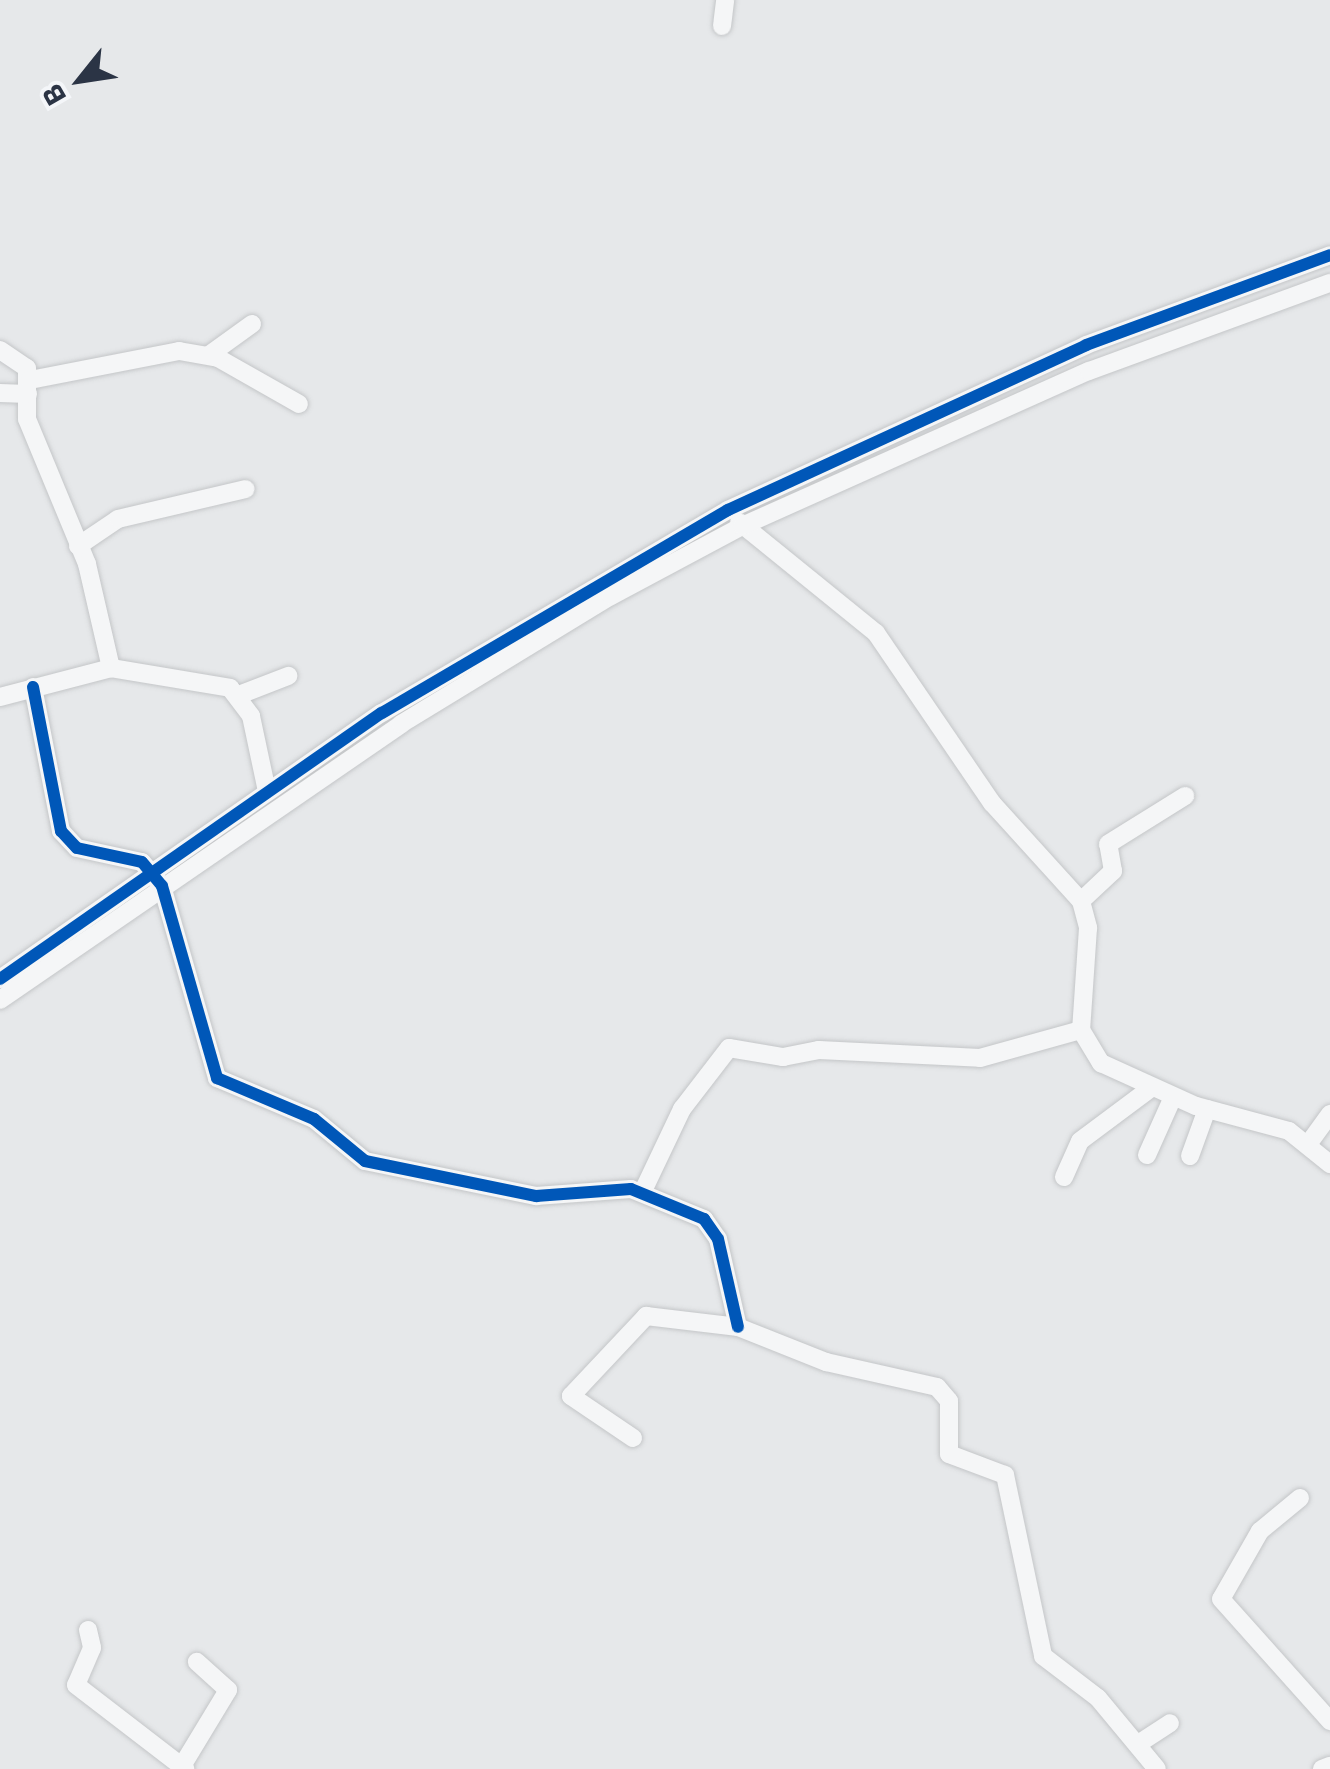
<!DOCTYPE html>
<html>
<head>
<meta charset="utf-8">
<style>
  body { margin:0 }
  #map { position:relative; width:1330px; height:1769px; overflow:hidden; background:#e6e8ea; font-family:"IBM Plex Sans",sans-serif }
  div>[style] { position:absolute }
  [style*='--x'] { left:calc(var(--x)*1px); top:calc(var(--y)*1px); width:calc(var(--w)*1px); rotate:calc(var(--a)*1deg) }
  .roads { filter:drop-shadow(0 0 2px #c4c6c8) drop-shadow(0 0 2px #c4c6c8) }
  .minor>* { height:18px; margin:-9px; padding:0 9px; transform-origin:9px; border-radius:9px; background:#f5f6f7 }
  .cycleway>* { height:12px; margin:-6px; padding:0 6px; transform-origin:6px; border-radius:6px; background:#0057b8 }
  span { translate:-50% -50%; white-space:nowrap; text-align:center; line-height:1.15; -webkit-text-stroke:9px #f4f6f9; paint-order:stroke }
  .north { position:absolute; left:30px; top:30px; width:100px; height:100px; -webkit-text-stroke:8px #f4f6f9; paint-order:stroke; rotate:240deg; font-size:28px; font-weight:700; line-height:40px; text-align:center; color:#2b3445 }
  .north::after { content:''; display:block; margin:auto; width:35px; height:45px; background:#2b3445; clip-path:polygon(50% 0,100% 100%,50% 72%,0 100%) }
</style>
</head>
<body>
<div id="map">
  <div class="roads">
    <div class="minor">
      <i style="--x:722;--y:26;--w:26;--a:-83"></i>
      <i style="--x:0;--y:350;--w:32;--a:34"></i>
      <i style="--x:27;--y:368;--w:51;--a:90"></i>
      <i style="--x:27;--y:419;--w:157;--a:67.5"></i>
      <i style="--x:87;--y:564;--w:107;--a:77"></i>
      <i style="--x:209;--y:355;--w:53;--a:-35.8"></i>
      <i style="--x:30;--y:380;--w:152;--a:-11"></i>
      <i style="--x:179;--y:351;--w:40;--a:10"></i>
      <i style="--x:218;--y:358;--w:93;--a:29.6"></i>
      <i style="--x:0;--y:393;--w:28;--a:2"></i>
      <i style="--x:739;--y:522;--w:176;--a:39"></i>
      <i style="--x:876;--y:633;--w:206;--a:55.7"></i>
      <i style="--x:992;--y:803;--w:132;--a:47.8"></i>
      <i style="--x:1081;--y:901;--w:28;--a:75"></i>
      <i style="--x:1088;--y:928;--w:102;--a:93.9"></i>
      <i style="--x:1081;--y:1030;--w:39;--a:59"></i>
      <i style="--x:1101;--y:1063;--w:104;--a:24.4"></i>
      <i style="--x:1196;--y:1106;--w:96;--a:15"></i>
      <i style="--x:1289;--y:1131;--w:53;--a:38.8"></i>
      <i style="--x:78;--y:546;--w:48;--a:-34"></i>
      <i style="--x:118;--y:519;--w:131;--a:-13.2"></i>
      <i style="--x:33;--y:687;--w:147;--a:79"></i>
      <i style="--x:61;--y:831;--w:23;--a:47"></i>
      <i style="--x:77;--y:848;--w:66;--a:12.2"></i>
      <i style="--x:142;--y:862;--w:31;--a:50"></i>
      <i style="--x:162;--y:886;--w:200;--a:74"></i>
      <i style="--x:217;--y:1078;--w:105;--a:22.9"></i>
      <i style="--x:314;--y:1119;--w:66;--a:39.5"></i>
      <i style="--x:365;--y:1161;--w:175;--a:11.6"></i>
      <i style="--x:536;--y:1196;--w:95;--a:-4.2"></i>
      <i style="--x:631;--y:1189;--w:79;--a:22.3"></i>
      <i style="--x:704;--y:1219;--w:24;--a:55"></i>
      <i style="--x:718;--y:1239;--w:90;--a:77.2"></i>
      <i style="--x:239;--y:695;--w:53;--a:-21.2"></i>
      <i style="--x:0;--y:697;--w:115;--a:-14.6"></i>
      <i style="--x:111;--y:668;--w:121;--a:9.5"></i>
      <i style="--x:230;--y:688;--w:35;--a:53"></i>
      <i style="--x:251;--y:716;--w:77;--a:78"></i>
      <i style="--x:1081;--y:901;--w:44;--a:-43.2"></i>
      <i style="--x:1113;--y:871;--w:27;--a:-100"></i>
      <i style="--x:1108;--y:844;--w:91;--a:-31.9"></i>
      <i style="--x:0;--y:979;--w:465;--a:-34.9"></i>
      <i style="--x:382;--y:713;--w:401;--a:-30.4"></i>
      <i style="--x:728;--y:510;--w:394;--a:-24.7"></i>
      <i style="--x:1086;--y:345;--w:260;--a:-20.2"></i>
      <i style="--x:0;--y:1000;--w:487;--a:-34.5"></i>
      <i style="--x:401;--y:724;--w:246;--a:-31.4"></i>
      <i style="--x:611;--y:596;--w:149;--a:-28.1"></i>
      <i style="--x:742;--y:526;--w:380;--a:-24.1"></i>
      <i style="--x:1089;--y:371;--w:257;--a:-20.1"></i>
      <i style="--x:1309;--y:1143;--w:36;--a:-54"></i>
      <i style="--x:1147;--y:1155;--w:64;--a:-65.9"></i>
      <i style="--x:1190;--y:1156;--w:50;--a:-70.1"></i>
      <i style="--x:1064;--y:1177;--w:39;--a:-66"></i>
      <i style="--x:1080;--y:1141;--w:89;--a:-36.7"></i>
      <i style="--x:643;--y:1191;--w:91;--a:-64.6"></i>
      <i style="--x:682;--y:1109;--w:77;--a:-52.4"></i>
      <i style="--x:729;--y:1048;--w:55;--a:9.5"></i>
      <i style="--x:783;--y:1057;--w:37;--a:-11"></i>
      <i style="--x:819;--y:1050;--w:161;--a:2.8"></i>
      <i style="--x:980;--y:1058;--w:105;--a:-15.5"></i>
      <i style="--x:633;--y:1438;--w:75;--a:-145.9"></i>
      <i style="--x:571;--y:1396;--w:110;--a:-46.8"></i>
      <i style="--x:646;--y:1316;--w:93;--a:6.8"></i>
      <i style="--x:738;--y:1327;--w:95;--a:21.7"></i>
      <i style="--x:826;--y:1362;--w:114;--a:12.7"></i>
      <i style="--x:937;--y:1387;--w:18;--a:49"></i>
      <i style="--x:949;--y:1401;--w:53;--a:90"></i>
      <i style="--x:949;--y:1454;--w:60;--a:20.6"></i>
      <i style="--x:1005;--y:1475;--w:185;--a:78.1"></i>
      <i style="--x:1043;--y:1656;--w:69;--a:37.4"></i>
      <i style="--x:1098;--y:1698;--w:92;--a:50.3"></i>
      <i style="--x:1300;--y:1498;--w:52;--a:140.5"></i>
      <i style="--x:1260;--y:1531;--w:78;--a:119.8"></i>
      <i style="--x:1221;--y:1599;--w:164;--a:48.2"></i>
      <i style="--x:88;--y:1630;--w:18;--a:77"></i>
      <i style="--x:92;--y:1648;--w:40;--a:113.4"></i>
      <i style="--x:76;--y:1685;--w:138;--a:37.6"></i>
      <i style="--x:1138;--y:1744;--w:38;--a:-33"></i>
      <i style="--x:182;--y:1766;--w:89;--a:-58.8"></i>
      <i style="--x:228;--y:1690;--w:42;--a:-137.9"></i>
      <i style="--x:1322;--y:1769;--w:9;--a:-21"></i>
    </div>
  </div>
  <div class="cycleway">
    <i style="--x:33;--y:687;--w:147;--a:79"></i>
    <i style="--x:61;--y:831;--w:23;--a:47"></i>
    <i style="--x:77;--y:848;--w:66;--a:12.2"></i>
    <i style="--x:142;--y:862;--w:31;--a:50"></i>
    <i style="--x:162;--y:886;--w:200;--a:74"></i>
    <i style="--x:217;--y:1078;--w:105;--a:22.9"></i>
    <i style="--x:314;--y:1119;--w:66;--a:39.5"></i>
    <i style="--x:365;--y:1161;--w:175;--a:11.6"></i>
    <i style="--x:536;--y:1196;--w:95;--a:-4.2"></i>
    <i style="--x:631;--y:1189;--w:79;--a:22.3"></i>
    <i style="--x:704;--y:1219;--w:24;--a:55"></i>
    <i style="--x:718;--y:1239;--w:90;--a:77.2"></i>
    <i style="--x:0;--y:979;--w:465;--a:-34.9"></i>
    <i style="--x:382;--y:713;--w:401;--a:-30.4"></i>
    <i style="--x:728;--y:510;--w:394;--a:-24.7"></i>
    <i style="--x:1086;--y:345;--w:260;--a:-20.2"></i>
  </div>
  <div class="north">B</div>
</div>
</body>
</html>
